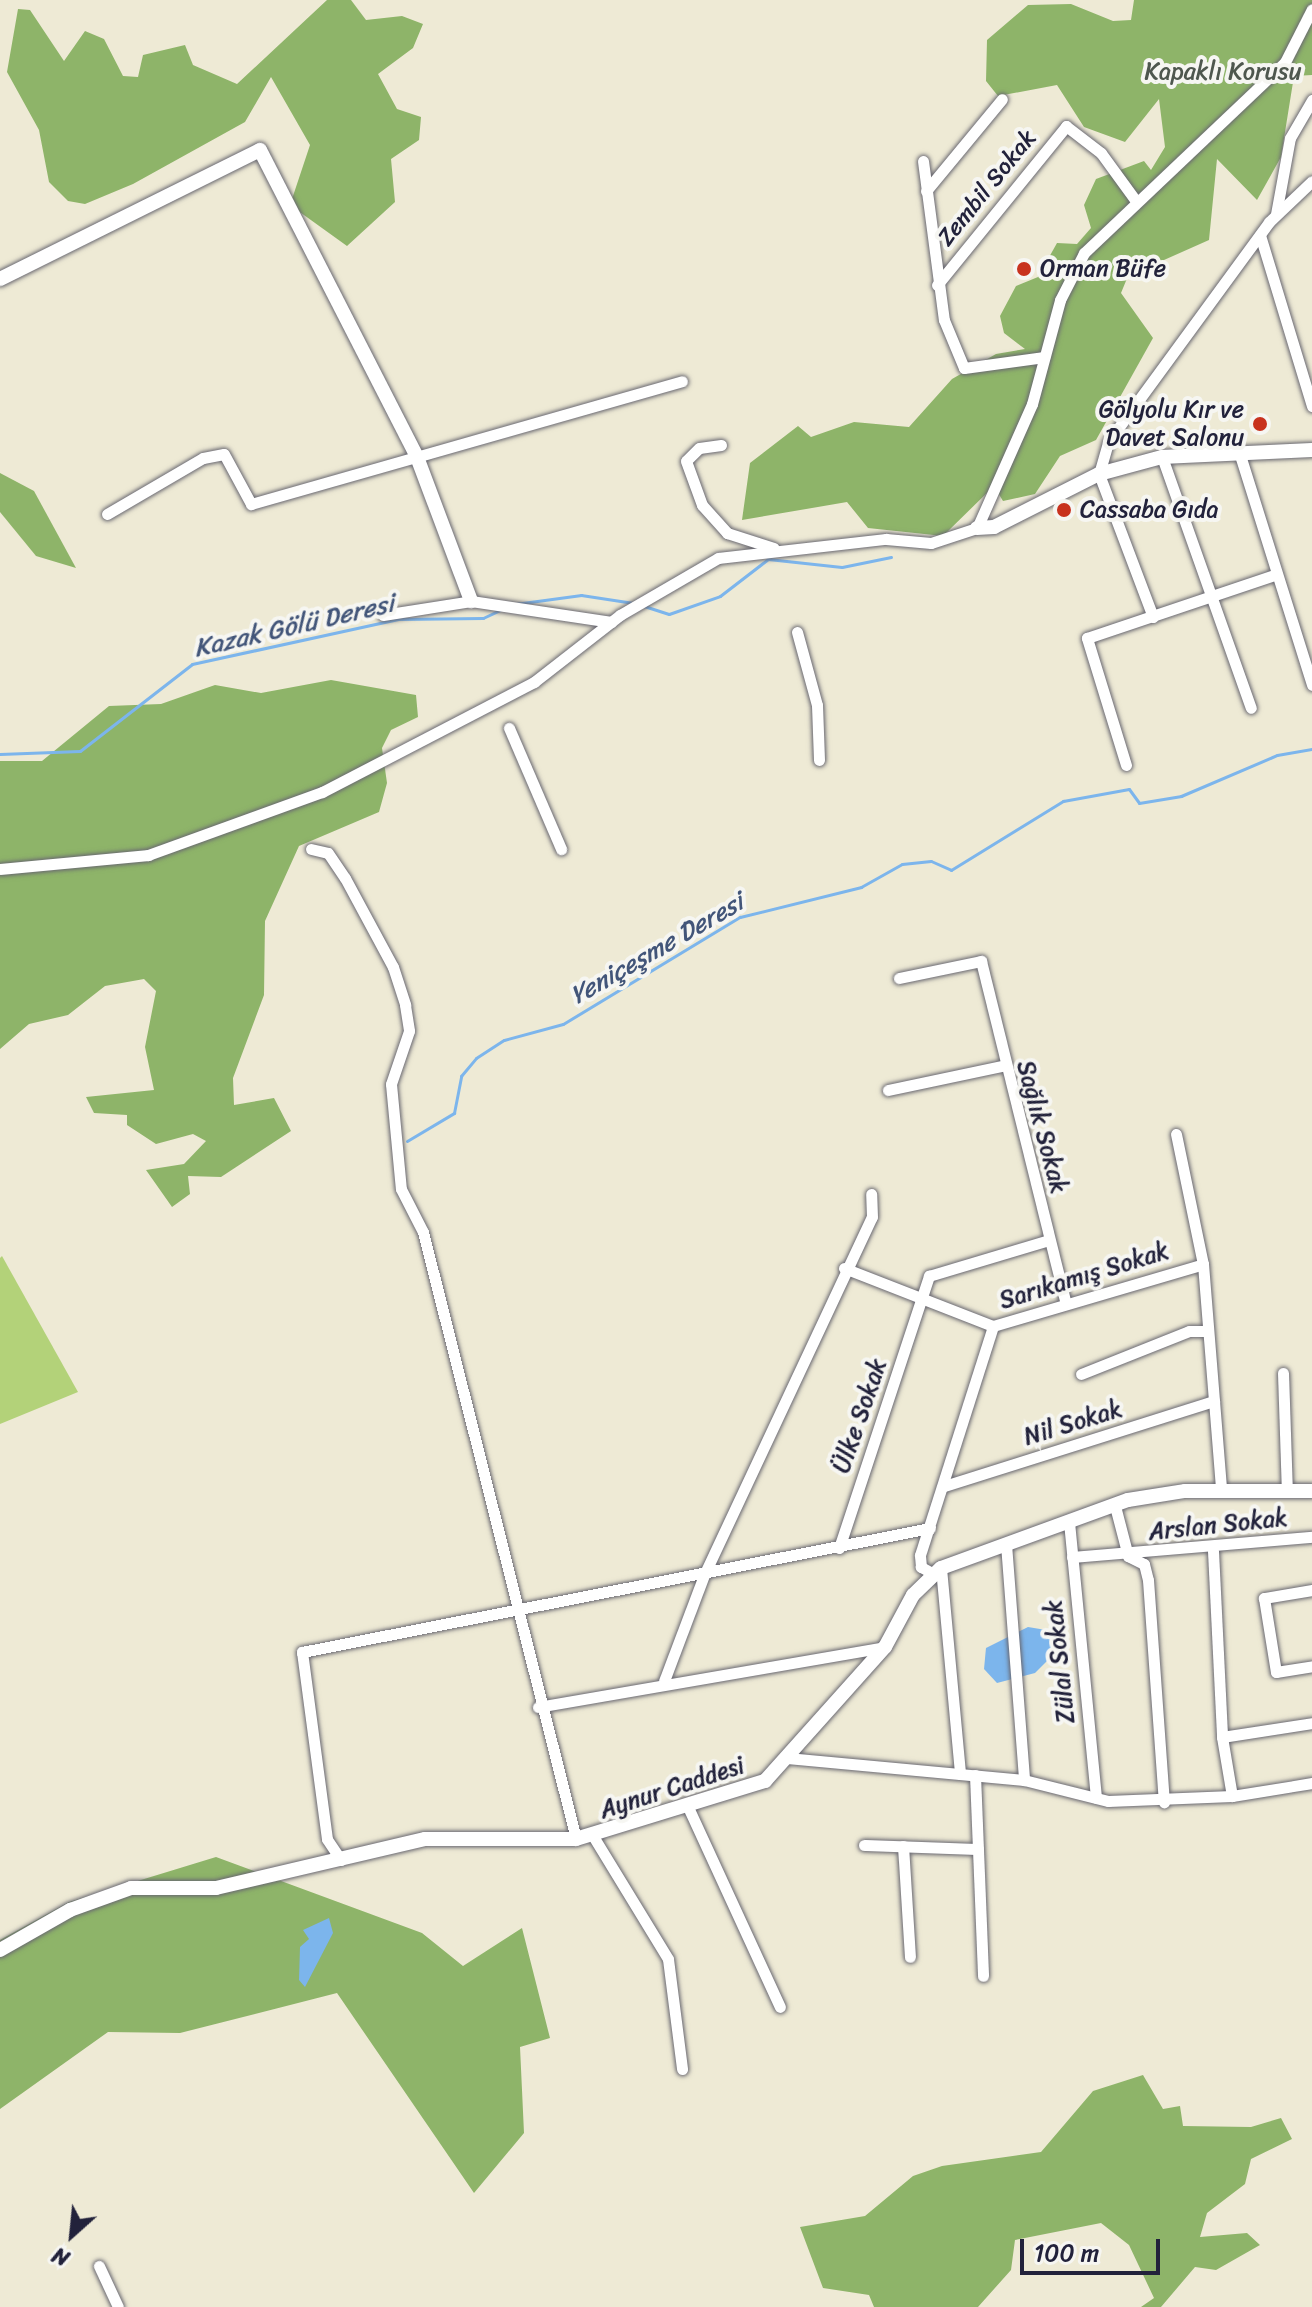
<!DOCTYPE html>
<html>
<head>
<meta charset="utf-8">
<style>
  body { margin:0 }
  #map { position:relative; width:1312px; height:2307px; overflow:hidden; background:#eeead5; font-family:Sriracha,sans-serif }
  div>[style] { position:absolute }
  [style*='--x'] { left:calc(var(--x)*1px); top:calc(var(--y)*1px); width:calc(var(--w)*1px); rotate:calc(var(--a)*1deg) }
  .green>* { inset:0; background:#b3d279 }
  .forest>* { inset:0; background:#8eb469 }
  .water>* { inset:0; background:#7cb5ec }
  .stream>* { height:3px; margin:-1.5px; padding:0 1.5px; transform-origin:1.5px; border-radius:1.5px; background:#7cb5ec }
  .roads { filter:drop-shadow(0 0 2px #696871) drop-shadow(0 0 2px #696871) }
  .minor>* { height:11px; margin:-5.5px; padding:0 5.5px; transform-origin:5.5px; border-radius:5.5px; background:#fff }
  .tertiary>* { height:14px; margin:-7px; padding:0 7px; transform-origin:7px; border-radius:7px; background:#fff }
  .dots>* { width:22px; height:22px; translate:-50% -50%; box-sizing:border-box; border:4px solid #f6f6f2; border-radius:50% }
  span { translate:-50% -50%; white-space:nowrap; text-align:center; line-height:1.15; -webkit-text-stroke:8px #f6f6f2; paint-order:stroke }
  .park-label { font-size:24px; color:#4e574e }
  .street-label { font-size:24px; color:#22223b }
  .poi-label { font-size:24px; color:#22223b }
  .left { translate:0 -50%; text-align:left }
  .right { translate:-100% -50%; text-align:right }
  .water-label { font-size:26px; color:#425579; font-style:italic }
  .north { position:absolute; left:32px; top:2195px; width:80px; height:80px; -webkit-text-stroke:6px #f6f6f2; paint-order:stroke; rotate:207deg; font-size:22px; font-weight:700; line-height:32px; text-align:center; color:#22223b }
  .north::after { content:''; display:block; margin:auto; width:28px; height:36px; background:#22223b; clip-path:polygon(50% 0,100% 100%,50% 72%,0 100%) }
  .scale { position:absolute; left:1020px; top:2239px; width:140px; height:36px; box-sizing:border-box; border:4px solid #22223b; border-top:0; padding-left:10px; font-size:24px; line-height:28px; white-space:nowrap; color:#22223b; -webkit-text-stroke:6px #f6f6f2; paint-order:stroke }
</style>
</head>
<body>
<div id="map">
  <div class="green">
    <i style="clip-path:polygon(2px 1256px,78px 1392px,0 1424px,0 1258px)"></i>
  </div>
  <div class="forest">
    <i style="clip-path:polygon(327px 0,351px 0,366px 20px,402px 16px,423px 24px,413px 48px,378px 74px,397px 109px,421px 117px,419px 140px,391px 159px,395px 202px,347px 246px,290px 205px,310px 145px,271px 77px,245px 122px,133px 184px,85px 204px,68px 201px,49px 182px,39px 130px,7px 72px,18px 9px,30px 10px,64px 61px,85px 31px,104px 39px,123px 76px,138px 77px,143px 55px,185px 45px,193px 65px,237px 84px)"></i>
    <i style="clip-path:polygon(1134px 0,1312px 0,1312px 75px,1294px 76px,1281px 157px,1257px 200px,1217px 159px,1209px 240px,1128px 276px,1121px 293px,1153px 338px,1096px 440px,1060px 456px,1035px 494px,1003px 501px,994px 486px,943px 536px,868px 528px,847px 502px,742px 520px,750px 463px,798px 426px,811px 437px,854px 422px,909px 427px,952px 379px,996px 354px,1025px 349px,1004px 333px,1000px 316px,1016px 286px,1038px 277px,1057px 243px,1077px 244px,1091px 228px,1084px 205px,1096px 179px,1144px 161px,1151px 170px,1165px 147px,1159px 99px,1125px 142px,1084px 127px,1057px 85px,998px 96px,986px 81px,987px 40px,1028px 5px,1071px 4px,1113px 21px,1131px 20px)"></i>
    <i style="clip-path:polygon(0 473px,34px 491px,76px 568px,36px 556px,0 512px)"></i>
    <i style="clip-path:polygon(331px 680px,416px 695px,418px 717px,391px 730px,382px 748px,387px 783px,379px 812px,299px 846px,265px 921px,264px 995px,233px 1078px,234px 1105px,274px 1098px,291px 1131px,221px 1177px,188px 1176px,190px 1194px,172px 1207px,146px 1170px,184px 1164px,206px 1141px,193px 1134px,156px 1144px,127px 1125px,127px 1115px,94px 1113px,86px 1097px,154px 1090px,145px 1047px,156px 991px,144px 979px,105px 986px,68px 1015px,29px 1024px,0 1049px,0 761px,42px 761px,109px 706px,161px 704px,215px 685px,261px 693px)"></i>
    <i style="clip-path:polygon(216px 1857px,422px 1933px,463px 1966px,522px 1928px,550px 2038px,520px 2047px,524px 2133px,474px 2193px,337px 1993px,180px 2033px,108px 2032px,0 2109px,0 1940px,69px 1902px)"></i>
    <i style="clip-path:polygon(1143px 2075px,1163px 2109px,1180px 2106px,1183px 2126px,1251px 2127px,1281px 2118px,1292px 2139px,1251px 2159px,1245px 2184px,1207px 2213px,1200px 2237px,1247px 2233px,1260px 2245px,1216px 2270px,1195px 2267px,1161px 2307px,1141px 2307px,1154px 2298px,1129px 2245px,1101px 2223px,1015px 2240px,1011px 2270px,978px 2307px,874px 2307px,869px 2295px,823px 2288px,800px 2227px,865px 2216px,913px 2176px,942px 2166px,1041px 2152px,1093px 2091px)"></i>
  </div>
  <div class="water">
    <i style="clip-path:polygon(1028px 1627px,1046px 1630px,1056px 1642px,1053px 1655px,1035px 1673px,997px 1683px,984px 1669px,986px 1648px)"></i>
    <i style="clip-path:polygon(329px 1918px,333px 1933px,305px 1987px,299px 1980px,300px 1947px,309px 1939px,303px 1930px)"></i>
  </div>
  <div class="stream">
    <i style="--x:515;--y:604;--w:67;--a:-7.8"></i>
    <i style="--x:581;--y:595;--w:53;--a:8.7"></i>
    <i style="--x:644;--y:606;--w:26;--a:18"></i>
    <i style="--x:669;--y:614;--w:54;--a:-19.4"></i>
    <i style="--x:720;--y:596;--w:61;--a:-37.6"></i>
    <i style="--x:768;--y:559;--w:74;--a:6.2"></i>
    <i style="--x:842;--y:567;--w:50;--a:-11.5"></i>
    <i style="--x:0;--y:754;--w:80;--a:-2.1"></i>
    <i style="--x:80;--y:751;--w:142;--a:-37.8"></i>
    <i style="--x:192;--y:664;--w:211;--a:-12.3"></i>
    <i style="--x:398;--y:619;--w:85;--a:-0.7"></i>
    <i style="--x:483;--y:618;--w:19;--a:-25"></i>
    <i style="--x:407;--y:1141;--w:55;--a:-30.8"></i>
    <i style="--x:454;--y:1113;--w:38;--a:-79"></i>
    <i style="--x:461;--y:1076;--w:23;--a:-50"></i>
    <i style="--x:476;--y:1058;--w:33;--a:-33"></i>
    <i style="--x:504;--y:1040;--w:61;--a:-15.2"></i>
    <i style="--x:563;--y:1024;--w:207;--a:-31.2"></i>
    <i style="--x:740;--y:917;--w:125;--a:-13.9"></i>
    <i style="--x:861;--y:887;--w:47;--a:-29.3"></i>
    <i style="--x:902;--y:864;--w:29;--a:-6"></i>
    <i style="--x:931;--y:861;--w:22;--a:24"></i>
    <i style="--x:951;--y:870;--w:132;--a:-31.6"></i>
    <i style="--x:1063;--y:801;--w:67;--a:-10.3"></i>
    <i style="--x:1129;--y:789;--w:17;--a:54"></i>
    <i style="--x:1139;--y:803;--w:43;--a:-9.5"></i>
    <i style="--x:1181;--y:796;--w:104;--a:-23.1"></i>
    <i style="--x:1277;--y:755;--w:36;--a:-10"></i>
  </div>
  <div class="roads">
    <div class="minor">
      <i style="--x:923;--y:161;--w:160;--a:82.5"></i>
      <i style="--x:944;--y:320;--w:52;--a:67.4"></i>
      <i style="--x:964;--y:368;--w:81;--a:-7.8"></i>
      <i style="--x:926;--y:191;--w:119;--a:-50.4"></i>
      <i style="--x:1276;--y:214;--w:77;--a:-79.6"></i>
      <i style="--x:1290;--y:138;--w:44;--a:-59.9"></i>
      <i style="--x:1260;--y:235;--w:179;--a:73.1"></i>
      <i style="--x:937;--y:285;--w:205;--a:-50.9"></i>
      <i style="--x:1066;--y:126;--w:44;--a:37.6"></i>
      <i style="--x:1101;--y:153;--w:59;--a:53.9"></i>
      <i style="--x:721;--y:445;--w:22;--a:172"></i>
      <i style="--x:699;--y:448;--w:18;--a:135"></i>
      <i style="--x:686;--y:461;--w:47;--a:70"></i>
      <i style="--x:702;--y:505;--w:38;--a:48"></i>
      <i style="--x:727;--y:533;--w:49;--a:17.7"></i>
      <i style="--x:1240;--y:455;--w:241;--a:72.6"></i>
      <i style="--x:1162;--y:457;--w:266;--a:70.5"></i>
      <i style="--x:107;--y:514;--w:111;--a:-30.3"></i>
      <i style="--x:203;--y:458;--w:21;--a:-11"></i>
      <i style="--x:224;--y:454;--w:57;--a:61.6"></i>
      <i style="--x:251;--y:504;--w:448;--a:-15.9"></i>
      <i style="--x:383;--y:615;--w:89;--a:-9"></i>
      <i style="--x:471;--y:601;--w:142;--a:8.5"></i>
      <i style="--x:1153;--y:617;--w:153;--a:-110.7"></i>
      <i style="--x:1099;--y:474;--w:33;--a:-74"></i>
      <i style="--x:1108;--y:442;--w:273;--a:-53.8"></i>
      <i style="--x:1269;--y:222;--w:59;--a:-43.6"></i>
      <i style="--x:797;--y:632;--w:76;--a:74.7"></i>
      <i style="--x:817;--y:705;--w:55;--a:87.9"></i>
      <i style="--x:509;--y:728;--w:132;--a:66.7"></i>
      <i style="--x:1126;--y:765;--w:133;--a:-107.1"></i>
      <i style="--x:1087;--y:638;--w:200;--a:-18.6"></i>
      <i style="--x:311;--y:849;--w:17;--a:13"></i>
      <i style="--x:328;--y:853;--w:30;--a:56"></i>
      <i style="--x:345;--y:878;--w:101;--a:61.7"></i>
      <i style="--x:393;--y:967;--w:40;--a:72"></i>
      <i style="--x:405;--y:1005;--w:26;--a:81"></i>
      <i style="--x:409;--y:1031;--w:56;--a:108.8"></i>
      <i style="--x:391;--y:1084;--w:105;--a:84.6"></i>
      <i style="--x:401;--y:1189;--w:48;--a:62.9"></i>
      <i style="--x:423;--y:1232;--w:626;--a:75.85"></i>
      <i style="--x:0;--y:869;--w:149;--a:-5.4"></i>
      <i style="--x:148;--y:855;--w:185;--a:-19.9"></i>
      <i style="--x:322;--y:792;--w:239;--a:-27.4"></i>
      <i style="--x:534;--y:682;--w:109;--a:-37.9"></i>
      <i style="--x:620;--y:615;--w:113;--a:-30.2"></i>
      <i style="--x:718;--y:558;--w:169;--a:-6.5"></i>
      <i style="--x:886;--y:539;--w:45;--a:5.1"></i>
      <i style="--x:931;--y:543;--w:48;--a:-18.1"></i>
      <i style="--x:977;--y:528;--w:136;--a:-66.1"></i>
      <i style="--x:1032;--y:404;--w:108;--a:-74.9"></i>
      <i style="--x:1060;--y:300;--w:53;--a:-62.9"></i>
      <i style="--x:1084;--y:253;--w:277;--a:-43.5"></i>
      <i style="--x:1285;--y:62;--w:59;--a:-63"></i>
      <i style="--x:899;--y:978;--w:84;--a:-11.7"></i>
      <i style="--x:981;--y:961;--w:353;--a:76.1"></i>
      <i style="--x:888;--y:1090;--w:116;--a:-11.9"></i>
      <i style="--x:1176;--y:1134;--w:133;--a:78.3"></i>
      <i style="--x:1203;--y:1264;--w:227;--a:85.4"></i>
      <i style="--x:844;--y:1268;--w:160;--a:21.3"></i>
      <i style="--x:993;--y:1326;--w:219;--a:-16.4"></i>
      <i style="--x:1283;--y:1373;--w:119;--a:88.1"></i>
      <i style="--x:1081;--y:1374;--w:116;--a:-21.7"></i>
      <i style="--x:1189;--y:1331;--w:19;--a:0"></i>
      <i style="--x:944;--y:1486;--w:283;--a:-17.5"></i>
      <i style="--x:1115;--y:1506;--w:52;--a:75.4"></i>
      <i style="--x:1069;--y:1522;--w:277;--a:84.4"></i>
      <i style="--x:1006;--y:1544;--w:237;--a:85.6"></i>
      <i style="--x:839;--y:1548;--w:287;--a:-71.7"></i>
      <i style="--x:929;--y:1276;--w:125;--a:-16.7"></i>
      <i style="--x:1213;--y:1551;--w:186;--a:87.2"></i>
      <i style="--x:1222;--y:1737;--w:91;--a:-8.8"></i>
      <i style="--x:1128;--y:1556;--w:18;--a:27"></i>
      <i style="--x:1144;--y:1564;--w:16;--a:76"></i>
      <i style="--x:1148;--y:1580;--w:223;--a:85.9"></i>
      <i style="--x:1072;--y:1557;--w:241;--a:-4.8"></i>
      <i style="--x:941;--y:1568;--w:207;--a:84.7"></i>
      <i style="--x:932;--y:1573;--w:13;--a:-151"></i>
      <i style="--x:921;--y:1567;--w:12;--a:-95"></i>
      <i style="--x:920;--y:1555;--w:240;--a:-72.3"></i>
      <i style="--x:1312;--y:1590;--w:49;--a:170.5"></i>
      <i style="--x:1264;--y:1598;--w:75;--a:80.8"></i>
      <i style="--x:1276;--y:1672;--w:36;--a:-9"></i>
      <i style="--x:664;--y:1681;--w:113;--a:-69.3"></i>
      <i style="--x:704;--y:1575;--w:395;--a:-64.9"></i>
      <i style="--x:872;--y:1217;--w:23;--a:-92"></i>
      <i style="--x:538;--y:1707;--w:352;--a:-9.8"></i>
      <i style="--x:1222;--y:1737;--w:60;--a:80.4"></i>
      <i style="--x:787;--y:1758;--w:238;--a:5.3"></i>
      <i style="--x:1024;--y:1780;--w:87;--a:14"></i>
      <i style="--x:1108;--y:1801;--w:124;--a:-2.3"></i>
      <i style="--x:1232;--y:1796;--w:81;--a:-9.2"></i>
      <i style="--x:975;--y:1775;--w:201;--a:87.7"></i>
      <i style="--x:688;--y:1807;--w:220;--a:65.3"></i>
      <i style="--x:593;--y:1836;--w:144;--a:58.6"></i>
      <i style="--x:668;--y:1959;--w:111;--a:82.7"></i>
      <i style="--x:864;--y:1845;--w:114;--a:2"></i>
      <i style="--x:903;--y:1846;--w:111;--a:86.4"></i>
      <i style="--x:341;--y:1860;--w:25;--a:-124"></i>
      <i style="--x:327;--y:1839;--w:189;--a:-97.6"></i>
      <i style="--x:302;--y:1652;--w:640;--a:-11.17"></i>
      <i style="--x:99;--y:2266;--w:45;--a:65.1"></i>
    </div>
    <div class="tertiary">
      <i style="--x:0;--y:279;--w:290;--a:-26.4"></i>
      <i style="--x:260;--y:150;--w:345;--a:62.9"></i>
      <i style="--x:417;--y:457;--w:154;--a:69.4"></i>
      <i style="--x:977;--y:528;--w:17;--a:-3"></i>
      <i style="--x:994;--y:527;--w:118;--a:-26.8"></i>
      <i style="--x:1099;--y:474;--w:65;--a:-15.1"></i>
      <i style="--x:1162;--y:457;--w:150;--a:-2.7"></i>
      <i style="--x:0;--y:1950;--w:81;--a:-29.7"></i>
      <i style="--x:70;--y:1910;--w:65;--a:-19.8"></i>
      <i style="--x:131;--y:1888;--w:85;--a:0"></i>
      <i style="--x:216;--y:1888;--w:215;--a:-13.2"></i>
      <i style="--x:425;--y:1839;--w:151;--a:0"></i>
      <i style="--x:576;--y:1839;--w:198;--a:-17.1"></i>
      <i style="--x:765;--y:1781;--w:180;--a:-48.2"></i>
      <i style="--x:885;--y:1647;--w:59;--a:-61.7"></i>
      <i style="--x:913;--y:1595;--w:39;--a:-44"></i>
      <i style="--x:941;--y:1568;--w:199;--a:-20"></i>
      <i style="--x:1128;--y:1500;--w:58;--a:-9"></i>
      <i style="--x:1185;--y:1491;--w:127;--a:0"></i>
    </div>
  </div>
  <div class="dots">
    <i style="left:1024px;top:269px;background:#c8321e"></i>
    <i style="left:1260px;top:424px;background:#c8321e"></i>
    <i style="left:1064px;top:510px;background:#c8321e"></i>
  </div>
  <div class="park-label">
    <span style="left:1223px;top:72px">Kapaklı Korusu</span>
  </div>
  <div class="street-label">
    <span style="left:987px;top:188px;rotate:-51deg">Zembil Sokak</span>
    <span style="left:1042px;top:1127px;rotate:75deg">Sağlık Sokak</span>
    <span style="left:1084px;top:1276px;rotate:-17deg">Sarıkamış Sokak</span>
    <span style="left:860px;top:1416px;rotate:-71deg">Ülke Sokak</span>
    <span style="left:1073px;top:1423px;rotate:-17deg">Nil Sokak</span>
    <span style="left:1218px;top:1525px;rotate:-6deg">Arslan Sokak</span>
    <span style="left:1060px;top:1662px;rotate:-96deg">Zülal Sokak</span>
    <span style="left:672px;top:1788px;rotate:-18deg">Aynur Caddesi</span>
  </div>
  <div class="poi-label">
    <span class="left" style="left:1040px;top:269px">Orman Büfe</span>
    <span class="right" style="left:1244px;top:424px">Gölyolu Kır ve<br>Davet Salonu</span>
    <span class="left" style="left:1080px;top:510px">Cassaba Gıda</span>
  </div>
  <div class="water-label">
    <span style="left:294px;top:626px;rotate:-13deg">Kazak Gölü Deresi</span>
    <span style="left:657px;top:949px;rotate:-30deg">Yeniçeşme Deresi</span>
  </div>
  <div class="north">N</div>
  <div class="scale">100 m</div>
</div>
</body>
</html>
